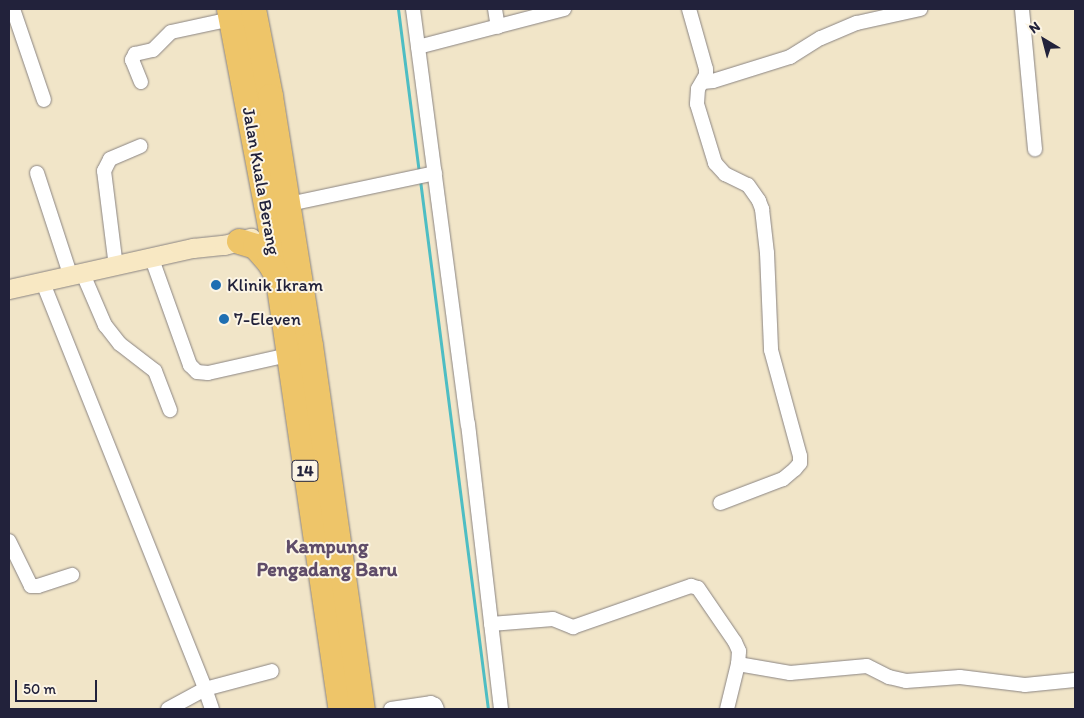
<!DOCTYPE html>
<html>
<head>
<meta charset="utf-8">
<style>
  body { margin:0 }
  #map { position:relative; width:1084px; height:718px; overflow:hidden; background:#f1e5c8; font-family:Itim,sans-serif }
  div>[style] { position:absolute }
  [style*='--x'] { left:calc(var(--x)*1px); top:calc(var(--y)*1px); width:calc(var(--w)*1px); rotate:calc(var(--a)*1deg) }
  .stream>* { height:3px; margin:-1.5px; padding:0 1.5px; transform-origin:1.5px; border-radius:1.5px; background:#4ebdc3 }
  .roads { filter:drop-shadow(0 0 1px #8a8482) drop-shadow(0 0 1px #8a8482) }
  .street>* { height:14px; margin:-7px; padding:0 7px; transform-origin:7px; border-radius:7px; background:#fff }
  .secondary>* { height:19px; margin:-9.5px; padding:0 9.5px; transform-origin:9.5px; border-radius:9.5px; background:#f8e8c3 }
  .highway>* { height:25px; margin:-12.5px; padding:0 12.5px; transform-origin:12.5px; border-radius:12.5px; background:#eec569 }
  .dots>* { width:14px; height:14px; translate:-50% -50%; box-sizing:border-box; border:2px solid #fcf5e5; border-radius:50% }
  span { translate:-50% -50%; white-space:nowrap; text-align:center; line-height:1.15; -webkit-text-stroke:4px #fcf5e5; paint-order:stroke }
  .shield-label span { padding:1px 4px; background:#fcf5e5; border:1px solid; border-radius:4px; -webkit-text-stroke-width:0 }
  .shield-label { font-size:16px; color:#22223b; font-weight:700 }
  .street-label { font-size:18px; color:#22223b }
  .poi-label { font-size:18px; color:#22223b }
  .left { translate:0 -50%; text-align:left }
  .quarter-label { font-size:20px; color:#5f4c69; font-weight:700 }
  .frame { position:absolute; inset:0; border:10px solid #22223b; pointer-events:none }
  .north { position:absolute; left:1019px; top:15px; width:50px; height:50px; -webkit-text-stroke:4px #fcf5e5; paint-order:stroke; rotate:323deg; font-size:14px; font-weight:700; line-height:20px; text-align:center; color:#22223b }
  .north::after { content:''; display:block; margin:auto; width:18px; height:22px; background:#22223b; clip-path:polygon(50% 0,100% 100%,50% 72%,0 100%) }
  .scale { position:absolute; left:15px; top:680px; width:82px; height:22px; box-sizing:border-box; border:2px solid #22223b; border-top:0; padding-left:6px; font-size:15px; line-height:18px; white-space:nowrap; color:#22223b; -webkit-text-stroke:4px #fcf5e5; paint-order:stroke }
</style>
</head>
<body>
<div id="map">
  <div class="stream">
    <i style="--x:398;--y:9;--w:164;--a:82.7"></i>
    <i style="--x:420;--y:180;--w:533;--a:82.68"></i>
  </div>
  <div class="roads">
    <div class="street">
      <i style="--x:13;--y:9;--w:96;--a:71.2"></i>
      <i style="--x:413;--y:9;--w:419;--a:82.5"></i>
      <i style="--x:468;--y:424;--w:287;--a:83.4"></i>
      <i style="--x:495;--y:9;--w:18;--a:81"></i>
      <i style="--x:689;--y:9;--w:62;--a:74.2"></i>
      <i style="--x:706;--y:69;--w:6;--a:90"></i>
      <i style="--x:706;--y:75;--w:16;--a:120"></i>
      <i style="--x:698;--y:89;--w:15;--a:94"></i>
      <i style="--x:697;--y:104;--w:62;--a:73"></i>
      <i style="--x:715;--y:163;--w:15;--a:48"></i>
      <i style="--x:725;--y:174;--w:25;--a:26"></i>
      <i style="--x:748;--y:185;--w:19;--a:55"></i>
      <i style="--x:759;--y:201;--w:9;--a:69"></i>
      <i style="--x:762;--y:209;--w:44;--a:83.5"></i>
      <i style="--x:767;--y:253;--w:97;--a:87.6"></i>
      <i style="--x:771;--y:350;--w:110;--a:74.7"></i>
      <i style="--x:800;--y:456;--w:7;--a:90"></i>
      <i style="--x:800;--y:463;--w:8;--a:130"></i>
      <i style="--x:795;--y:469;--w:16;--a:140"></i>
      <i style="--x:783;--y:479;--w:67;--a:159.1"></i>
      <i style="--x:1022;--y:9;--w:141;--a:84.7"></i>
      <i style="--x:418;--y:47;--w:151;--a:-14.6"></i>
      <i style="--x:141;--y:82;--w:24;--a:-112"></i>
      <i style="--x:132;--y:60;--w:7;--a:-63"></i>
      <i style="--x:135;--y:54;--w:18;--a:-13"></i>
      <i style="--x:153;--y:50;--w:25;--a:-45"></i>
      <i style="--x:171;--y:32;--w:61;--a:-12.2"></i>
      <i style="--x:703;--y:82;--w:10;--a:-6"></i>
      <i style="--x:713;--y:81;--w:81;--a:-17.3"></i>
      <i style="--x:790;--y:57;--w:36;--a:-32"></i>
      <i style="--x:821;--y:38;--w:39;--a:-23"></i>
      <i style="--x:857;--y:23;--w:65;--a:-12.5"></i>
      <i style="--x:37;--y:173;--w:109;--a:71.9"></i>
      <i style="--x:299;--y:202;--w:139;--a:-12"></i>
      <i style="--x:152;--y:259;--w:113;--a:70.3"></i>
      <i style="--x:190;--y:365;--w:10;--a:45"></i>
      <i style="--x:197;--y:372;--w:11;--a:5"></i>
      <i style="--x:208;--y:373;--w:82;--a:-12.7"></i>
      <i style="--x:116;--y:267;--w:97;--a:-97.1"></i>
      <i style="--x:104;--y:171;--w:13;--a:-63"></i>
      <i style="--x:110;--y:159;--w:33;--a:-23"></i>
      <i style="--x:83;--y:274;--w:56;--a:66.7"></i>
      <i style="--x:105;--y:325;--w:24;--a:52"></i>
      <i style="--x:120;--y:344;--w:44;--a:37.6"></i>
      <i style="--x:155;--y:371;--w:42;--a:69"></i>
      <i style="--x:43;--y:283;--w:437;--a:68.2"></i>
      <i style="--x:205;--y:689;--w:42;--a:151.6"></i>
      <i style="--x:9;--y:541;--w:50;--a:63.9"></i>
      <i style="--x:31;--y:586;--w:7;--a:0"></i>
      <i style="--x:38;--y:586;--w:36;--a:-18"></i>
      <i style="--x:491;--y:624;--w:62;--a:-4.6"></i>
      <i style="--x:553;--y:619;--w:22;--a:22"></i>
      <i style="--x:573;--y:627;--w:125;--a:-19.2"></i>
      <i style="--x:691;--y:586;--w:7;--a:16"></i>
      <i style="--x:698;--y:588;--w:65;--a:55.6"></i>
      <i style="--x:735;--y:642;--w:10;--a:66"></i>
      <i style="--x:739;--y:651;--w:13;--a:94"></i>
      <i style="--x:738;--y:664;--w:46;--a:103.7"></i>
      <i style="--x:738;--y:664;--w:53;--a:9.8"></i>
      <i style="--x:790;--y:673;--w:77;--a:-5.2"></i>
      <i style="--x:867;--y:666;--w:25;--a:27"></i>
      <i style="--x:889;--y:677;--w:17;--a:13"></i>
      <i style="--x:906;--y:681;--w:54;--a:-4.2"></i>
      <i style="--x:960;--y:677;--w:65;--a:7"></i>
      <i style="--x:1025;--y:685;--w:50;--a:-5.7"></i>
      <i style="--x:212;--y:709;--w:21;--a:-109"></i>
      <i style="--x:205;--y:689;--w:69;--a:-15"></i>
      <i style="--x:391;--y:709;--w:40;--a:-8.5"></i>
      <i style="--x:431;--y:703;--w:4;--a:27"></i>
      <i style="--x:435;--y:705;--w:4;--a:63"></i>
    </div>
    <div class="secondary">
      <i style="--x:9;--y:289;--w:189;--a:-12.6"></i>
      <i style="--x:193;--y:248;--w:31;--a:-6"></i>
      <i style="--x:224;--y:245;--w:28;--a:-15"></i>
    </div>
    <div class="highway">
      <i style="--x:229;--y:9;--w:227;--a:79.3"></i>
      <i style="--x:271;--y:232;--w:482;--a:81.7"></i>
      <i style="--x:253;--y:9;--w:89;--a:78.9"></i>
      <i style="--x:270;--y:96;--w:252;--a:80.9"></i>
      <i style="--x:310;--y:345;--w:368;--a:81.9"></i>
      <i style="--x:239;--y:241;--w:17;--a:17"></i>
      <i style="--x:255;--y:246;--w:21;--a:49"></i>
      <i style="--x:269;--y:262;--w:14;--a:60"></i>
    </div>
  </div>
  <div class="dots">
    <i style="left:216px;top:285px;background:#1f6fb2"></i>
    <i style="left:224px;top:319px;background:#1f6fb2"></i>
  </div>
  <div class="shield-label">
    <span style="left:305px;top:471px">14</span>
  </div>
  <div class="street-label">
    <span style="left:261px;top:181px;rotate:80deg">Jalan Kuala Berang</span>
  </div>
  <div class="poi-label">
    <span class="left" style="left:227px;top:285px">Klinik Ikram</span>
    <span class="left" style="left:234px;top:319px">7-Eleven</span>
  </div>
  <div class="quarter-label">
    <span style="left:327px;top:558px">Kampung<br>Pengadang Baru</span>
  </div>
  <div class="frame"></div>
  <div class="north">N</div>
  <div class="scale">50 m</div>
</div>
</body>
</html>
